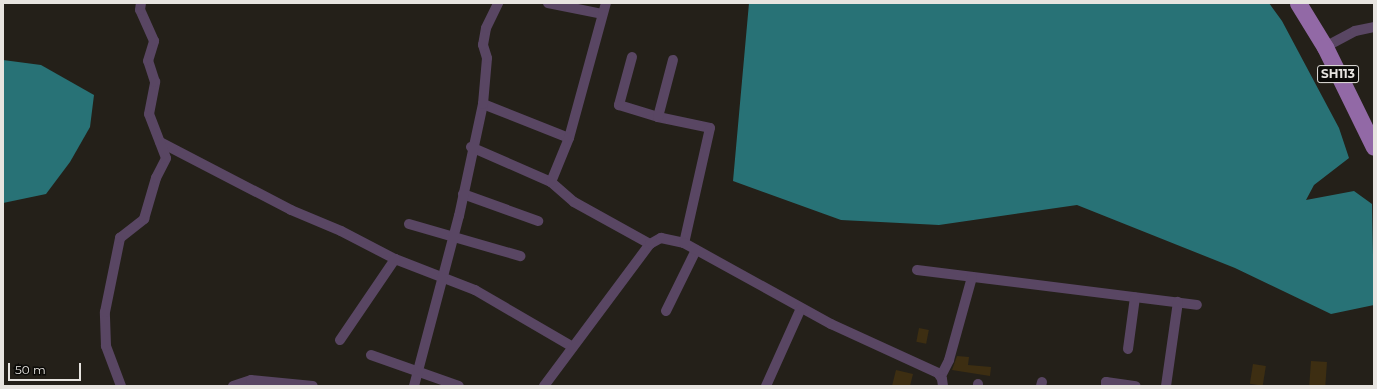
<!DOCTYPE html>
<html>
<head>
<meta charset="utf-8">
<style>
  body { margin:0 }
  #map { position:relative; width:1377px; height:389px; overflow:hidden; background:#242019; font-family:Montserrat,sans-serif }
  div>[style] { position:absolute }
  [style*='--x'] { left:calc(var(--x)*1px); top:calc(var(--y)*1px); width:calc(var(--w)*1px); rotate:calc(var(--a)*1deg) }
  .water>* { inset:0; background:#287276 }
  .building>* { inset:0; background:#3d2e12; transform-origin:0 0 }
  .minor>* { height:10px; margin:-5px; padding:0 5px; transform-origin:5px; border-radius:5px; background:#594663 }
  .primary>* { height:17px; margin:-8.5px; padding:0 8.5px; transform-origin:8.5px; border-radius:8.5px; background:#9269a6 }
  span { translate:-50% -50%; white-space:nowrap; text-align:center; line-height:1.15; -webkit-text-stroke:3px #0b0a07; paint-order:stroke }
  .shield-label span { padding:1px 3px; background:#0b0a07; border:1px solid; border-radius:3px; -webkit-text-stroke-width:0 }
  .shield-label { font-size:12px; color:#e7e4e0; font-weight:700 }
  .frame { position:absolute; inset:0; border:4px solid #e7e4e0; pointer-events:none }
  .scale { position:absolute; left:8px; top:363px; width:73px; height:18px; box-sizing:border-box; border:2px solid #e7e4e0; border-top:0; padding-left:5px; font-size:12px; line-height:14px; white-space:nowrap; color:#e7e4e0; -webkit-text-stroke:3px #0b0a07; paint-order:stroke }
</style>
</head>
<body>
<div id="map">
  <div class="water">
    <i style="clip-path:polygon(749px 3px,1269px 3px,1282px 21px,1339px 128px,1349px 158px,1314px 185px,1306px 200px,1354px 191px,1372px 204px,1374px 305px,1331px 314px,1235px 268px,1077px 205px,939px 225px,841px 220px,733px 181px)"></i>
    <i style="clip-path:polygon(3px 60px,41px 65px,94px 95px,90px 127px,70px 162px,46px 194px,3px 203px)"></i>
  </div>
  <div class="building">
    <i style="left:919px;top:328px;width:10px;height:14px;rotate:11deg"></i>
    <i style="clip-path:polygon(957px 356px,969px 357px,968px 365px,991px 367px,990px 376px,952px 370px)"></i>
    <i style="left:1311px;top:361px;width:16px;height:25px;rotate:4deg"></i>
    <i style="left:1253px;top:364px;width:13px;height:20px;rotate:9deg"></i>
    <i style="clip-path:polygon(896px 370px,913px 374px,910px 386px,892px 386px)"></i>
  </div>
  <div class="minor">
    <i style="--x:548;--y:3;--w:55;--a:11.5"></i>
    <i style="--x:1325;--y:47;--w:34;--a:-28"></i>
    <i style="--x:1355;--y:31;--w:19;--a:-12"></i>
    <i style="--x:632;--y:57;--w:50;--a:105.2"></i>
    <i style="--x:619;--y:105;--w:41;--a:17.1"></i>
    <i style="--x:658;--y:117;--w:53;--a:11.9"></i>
    <i style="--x:710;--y:128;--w:118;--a:102.7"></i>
    <i style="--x:483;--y:104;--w:92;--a:21.6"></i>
    <i style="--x:569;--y:138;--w:140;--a:-74.7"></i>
    <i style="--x:658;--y:117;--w:59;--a:-75.3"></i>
    <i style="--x:160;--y:142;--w:148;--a:27.4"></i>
    <i style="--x:291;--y:210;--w:54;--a:22.8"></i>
    <i style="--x:341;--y:231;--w:61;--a:27.4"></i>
    <i style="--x:395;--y:259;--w:86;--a:21.2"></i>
    <i style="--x:475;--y:290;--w:113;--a:30.2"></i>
    <i style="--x:471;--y:147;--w:87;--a:23.6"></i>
    <i style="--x:551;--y:182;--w:30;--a:41"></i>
    <i style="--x:574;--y:202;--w:87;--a:28.9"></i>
    <i style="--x:551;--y:182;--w:48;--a:-67.8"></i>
    <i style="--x:463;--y:194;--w:80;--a:19.8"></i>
    <i style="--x:409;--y:224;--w:116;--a:16.1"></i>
    <i style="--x:917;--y:270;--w:282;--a:7.1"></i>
    <i style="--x:666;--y:311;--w:68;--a:-63.8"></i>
    <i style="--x:340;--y:340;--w:98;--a:-55.8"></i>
    <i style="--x:1128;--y:349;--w:52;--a:-82.3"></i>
    <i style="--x:371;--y:355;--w:93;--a:19.4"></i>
    <i style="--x:941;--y:376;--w:18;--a:-63"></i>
    <i style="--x:949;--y:360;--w:86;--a:-74.5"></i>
    <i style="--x:121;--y:386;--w:43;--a:-110.6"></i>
    <i style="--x:106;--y:346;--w:34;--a:-92"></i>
    <i style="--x:105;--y:312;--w:76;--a:-78.5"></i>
    <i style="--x:120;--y:238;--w:31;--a:-38"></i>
    <i style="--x:144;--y:219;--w:43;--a:-73.7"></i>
    <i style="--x:156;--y:178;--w:22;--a:-63"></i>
    <i style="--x:166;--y:158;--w:47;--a:-111.1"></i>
    <i style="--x:149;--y:114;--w:33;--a:-79"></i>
    <i style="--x:155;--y:82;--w:22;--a:-108"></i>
    <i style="--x:148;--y:61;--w:21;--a:-73"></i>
    <i style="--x:154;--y:41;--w:34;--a:-114"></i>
    <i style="--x:140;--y:10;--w:7;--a:-82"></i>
    <i style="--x:233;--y:386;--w:19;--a:-18"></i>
    <i style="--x:251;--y:380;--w:62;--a:5.5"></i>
    <i style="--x:414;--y:386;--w:176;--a:-75.2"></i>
    <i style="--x:459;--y:216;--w:115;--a:-77.9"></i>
    <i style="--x:483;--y:104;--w:46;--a:-85"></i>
    <i style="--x:487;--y:58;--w:14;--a:-107"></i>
    <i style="--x:483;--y:45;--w:17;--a:-80"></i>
    <i style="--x:486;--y:28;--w:28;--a:-64"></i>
    <i style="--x:544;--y:386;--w:177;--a:-53.3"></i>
    <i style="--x:650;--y:244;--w:13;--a:-29"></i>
    <i style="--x:661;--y:238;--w:24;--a:12"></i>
    <i style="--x:684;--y:243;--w:168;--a:28.9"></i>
    <i style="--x:831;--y:324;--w:118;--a:24.6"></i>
    <i style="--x:938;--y:373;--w:7;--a:56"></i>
    <i style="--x:942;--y:379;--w:7;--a:82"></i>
    <i style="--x:766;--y:386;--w:85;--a:-65.8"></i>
    <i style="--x:978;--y:386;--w:2;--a:-90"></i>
    <i style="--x:1041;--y:386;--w:4;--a:-76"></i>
    <i style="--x:1106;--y:386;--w:4;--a:-90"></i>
    <i style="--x:1106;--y:382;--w:30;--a:8"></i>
    <i style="--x:1166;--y:386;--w:85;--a:-81.9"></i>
  </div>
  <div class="primary">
    <i style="--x:1298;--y:3;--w:52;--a:58.5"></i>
    <i style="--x:1325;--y:47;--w:111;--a:63.9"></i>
  </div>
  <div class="shield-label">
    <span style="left:1338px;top:74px">SH113</span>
  </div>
  <div class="frame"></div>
  <div class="scale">50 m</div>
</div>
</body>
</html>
